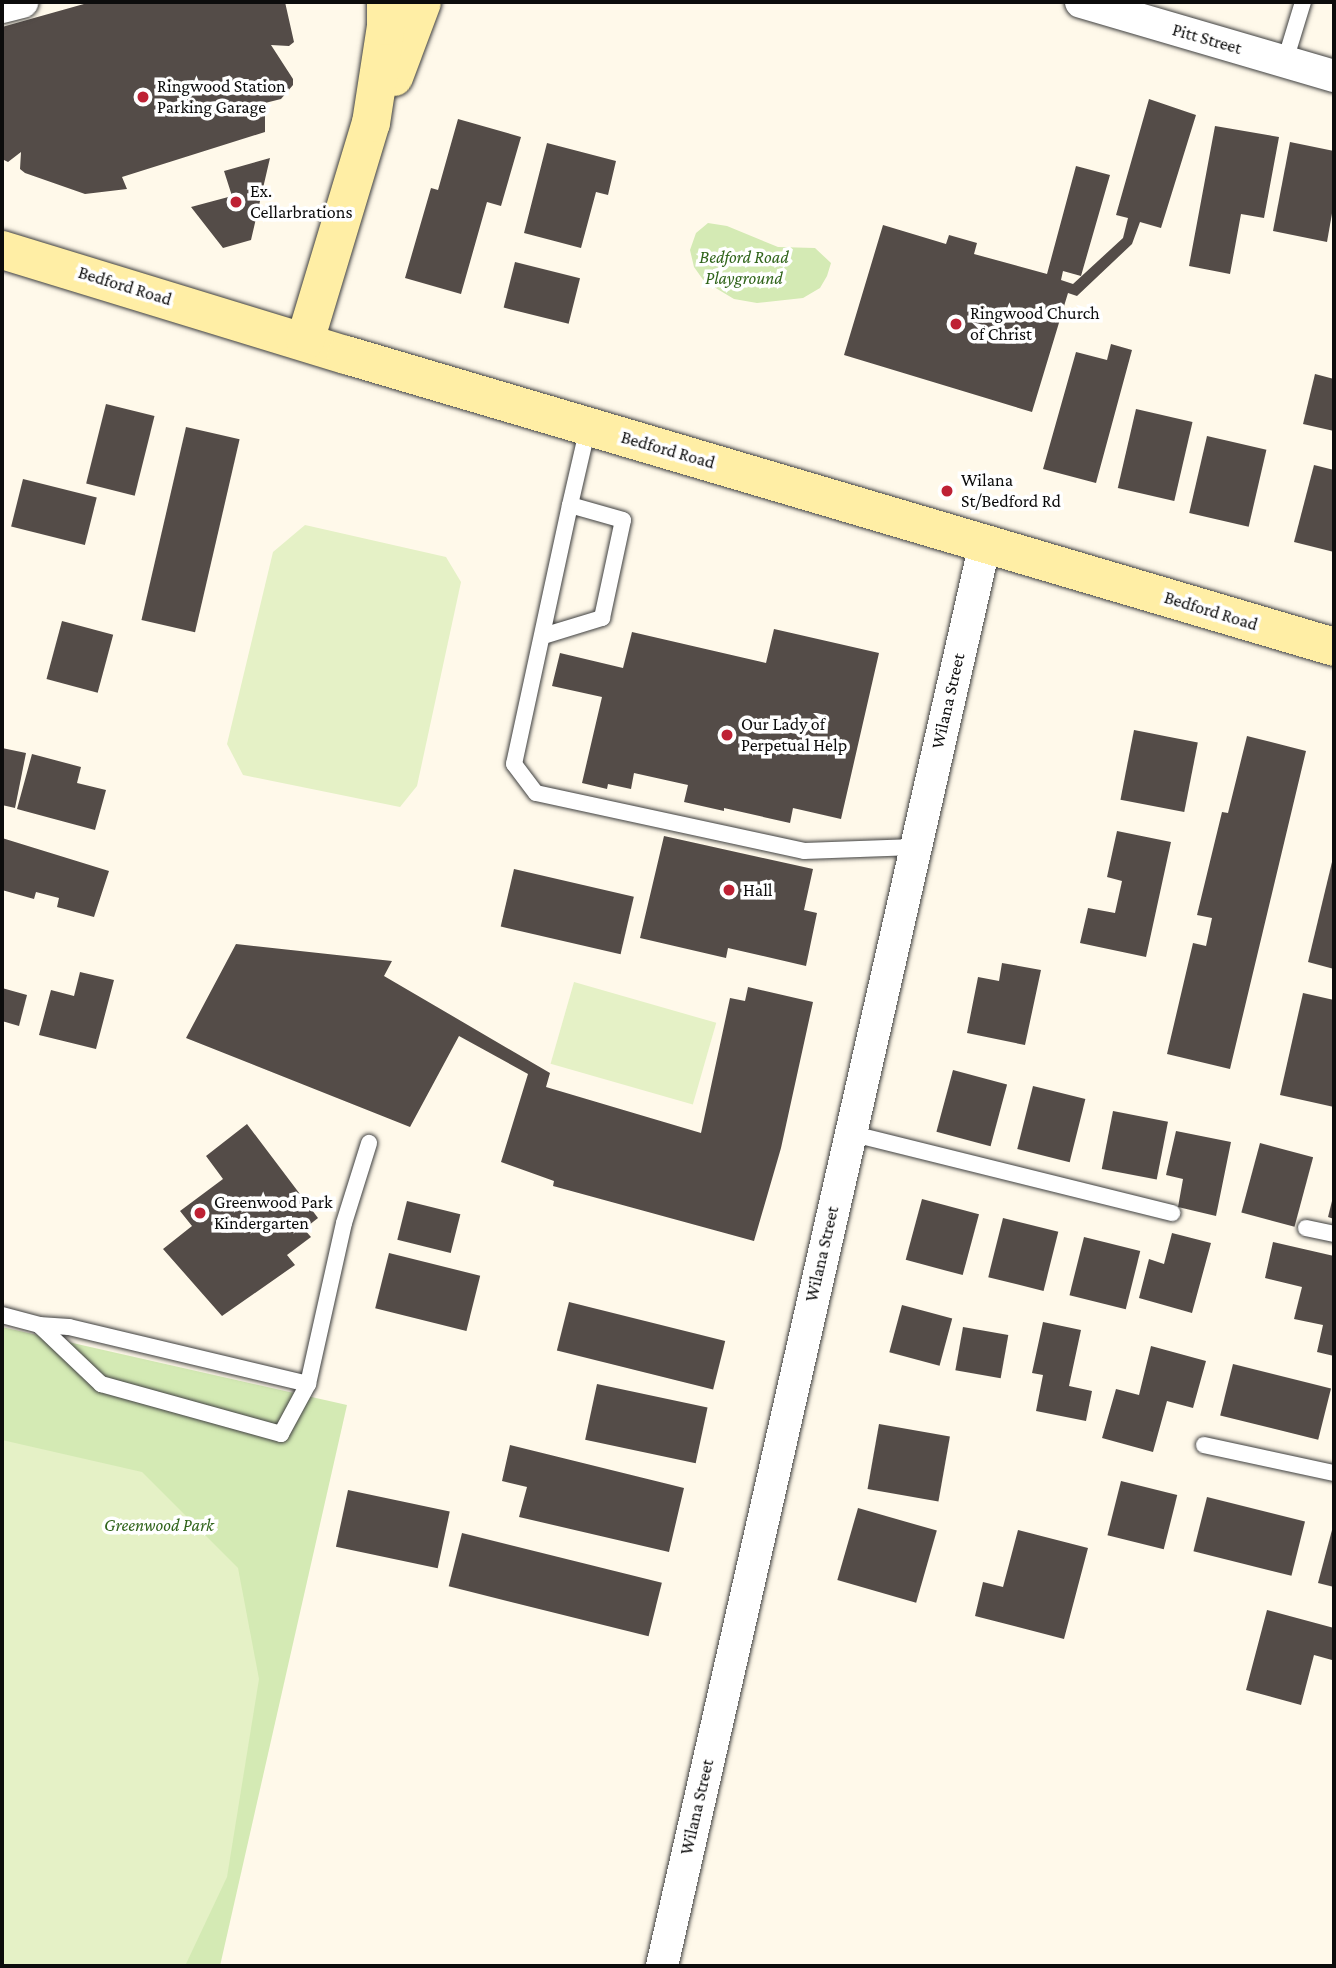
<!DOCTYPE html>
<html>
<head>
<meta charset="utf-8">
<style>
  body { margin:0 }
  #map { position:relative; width:1336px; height:1968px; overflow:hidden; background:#fff9ea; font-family:"Crimson Pro",serif }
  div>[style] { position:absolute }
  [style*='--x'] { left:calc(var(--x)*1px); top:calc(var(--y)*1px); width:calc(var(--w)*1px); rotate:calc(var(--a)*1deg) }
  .green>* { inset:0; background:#d4eab4 }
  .pitch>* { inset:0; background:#e5f1c6; transform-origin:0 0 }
  .building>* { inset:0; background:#544c48; transform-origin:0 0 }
  .roads { filter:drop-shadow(0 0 2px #3f3f3f) drop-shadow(0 0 2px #3f3f3f) }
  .lane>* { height:16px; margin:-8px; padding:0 8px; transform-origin:8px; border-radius:8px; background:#fff }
  .street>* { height:32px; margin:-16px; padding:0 16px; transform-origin:16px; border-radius:16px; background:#fff }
  .secondary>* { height:38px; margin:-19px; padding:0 19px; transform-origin:19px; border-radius:19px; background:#ffeea5 }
  .dots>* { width:19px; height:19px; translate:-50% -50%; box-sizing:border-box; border:4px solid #fff; border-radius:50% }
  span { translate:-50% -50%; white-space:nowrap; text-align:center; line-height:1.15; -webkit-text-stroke:7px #fff; paint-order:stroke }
  .street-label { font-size:18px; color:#0c0c0c }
  .poi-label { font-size:18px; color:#0c0c0c }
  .left { translate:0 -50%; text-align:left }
  .park-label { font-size:18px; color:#30641b; font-style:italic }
  .frame { position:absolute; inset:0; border:4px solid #0c0c0c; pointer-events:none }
</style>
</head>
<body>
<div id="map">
  <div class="green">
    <i style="clip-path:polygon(708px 223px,727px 226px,778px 247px,815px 248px,831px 263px,827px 276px,820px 288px,803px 298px,757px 303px,734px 299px,704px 281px,694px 267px,690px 250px,696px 233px)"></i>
    <i style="clip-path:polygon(2px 1327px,347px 1405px,220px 1966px,2px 1966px)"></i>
  </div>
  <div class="pitch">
    <i style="clip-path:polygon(305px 525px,446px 557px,461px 582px,417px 786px,400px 807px,243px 775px,227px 744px,273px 552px)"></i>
    <i style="left:574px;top:982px;width:148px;height:85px;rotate:16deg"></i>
    <i style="clip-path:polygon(2px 1440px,142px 1472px,238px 1568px,259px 1679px,227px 1877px,185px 1966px,2px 1966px)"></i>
  </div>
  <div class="building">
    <i style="clip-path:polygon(91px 2px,285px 2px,294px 42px,289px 46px,271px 45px,293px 79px,293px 85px,281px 99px,257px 105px,265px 116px,265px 132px,122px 177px,127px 189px,85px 194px,25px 173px,20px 169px,21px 152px,8px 162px,2px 159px,2px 27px)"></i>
    <i style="clip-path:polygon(1149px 99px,1196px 115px,1161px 228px,1140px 222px,1132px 244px,1077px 296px,1068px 293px,1032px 412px,844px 355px,883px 225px,946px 244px,949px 235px,977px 243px,974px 254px,1047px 274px,1076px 166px,1110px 175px,1081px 276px,1063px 271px,1061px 280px,1073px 284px,1123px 238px,1128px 218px,1116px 215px)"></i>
    <i style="clip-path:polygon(458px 119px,521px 137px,501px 206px,487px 202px,461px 294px,405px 278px,431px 188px,438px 190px)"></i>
    <i style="clip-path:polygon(1215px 126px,1279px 137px,1264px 218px,1241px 214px,1230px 274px,1189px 266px)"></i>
    <i style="clip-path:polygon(1290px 142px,1334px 151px,1334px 202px,1327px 242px,1273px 231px)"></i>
    <i style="clip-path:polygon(547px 143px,616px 161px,608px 195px,596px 192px,581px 248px,524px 233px)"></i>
    <i style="clip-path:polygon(270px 158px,251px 240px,223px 248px,191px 207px,232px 196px,224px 171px)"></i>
    <i style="left:515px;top:262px;width:67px;height:47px;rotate:14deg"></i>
    <i style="clip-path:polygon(1111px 344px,1132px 350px,1096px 483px,1043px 469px,1076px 352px,1107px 360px)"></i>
    <i style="clip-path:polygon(1315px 374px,1334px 379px,1334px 431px,1303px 424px)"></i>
    <i style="left:106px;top:404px;width:50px;height:82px;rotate:14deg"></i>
    <i style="left:1136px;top:409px;width:58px;height:81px;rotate:13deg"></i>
    <i style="left:186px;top:427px;width:55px;height:198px;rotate:13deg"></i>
    <i style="left:1207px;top:436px;width:61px;height:79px;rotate:13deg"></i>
    <i style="clip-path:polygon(1314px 465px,1334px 470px,1334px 552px,1294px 542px)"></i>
    <i style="left:23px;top:479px;width:76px;height:49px;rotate:14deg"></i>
    <i style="left:62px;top:621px;width:53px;height:60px;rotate:15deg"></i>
    <i style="clip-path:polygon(774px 629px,879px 653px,841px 819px,793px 808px,790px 823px,724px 808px,724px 811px,684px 802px,688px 785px,634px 773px,631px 789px,608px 784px,607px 789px,582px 783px,602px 697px,552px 686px,560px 653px,623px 668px,632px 632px,766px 663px)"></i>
    <i style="left:1134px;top:730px;width:65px;height:71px;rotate:11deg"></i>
    <i style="clip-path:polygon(1247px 736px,1306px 751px,1230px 1069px,1167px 1054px,1193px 943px,1206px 946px,1212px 918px,1197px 915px,1222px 812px,1228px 813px)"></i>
    <i style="clip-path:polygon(2px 748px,26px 753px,15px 808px,2px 805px)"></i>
    <i style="clip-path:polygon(32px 754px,81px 767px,77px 783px,106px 790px,95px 830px,17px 809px)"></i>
    <i style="clip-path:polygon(1117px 831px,1171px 842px,1146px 957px,1080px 943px,1088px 908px,1115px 913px,1122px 881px,1107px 877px)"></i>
    <i style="clip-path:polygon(664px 836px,813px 869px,804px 910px,817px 913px,806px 966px,728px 948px,726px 958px,640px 938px)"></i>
    <i style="clip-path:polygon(2px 838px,109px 871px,94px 917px,57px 907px,59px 898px,36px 892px,34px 899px,2px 890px)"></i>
    <i style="clip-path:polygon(1332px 862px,1334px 863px,1334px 969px,1308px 962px)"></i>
    <i style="left:514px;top:869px;width:123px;height:59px;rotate:13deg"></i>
    <i style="clip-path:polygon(236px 944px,392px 961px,384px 976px,550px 1073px,546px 1087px,701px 1133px,730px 998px,745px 1001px,748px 987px,813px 1002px,781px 1148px,754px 1241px,553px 1186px,554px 1181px,501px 1162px,528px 1074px,459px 1036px,410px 1127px,186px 1038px)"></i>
    <i style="clip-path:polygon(1002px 963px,1041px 970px,1025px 1045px,967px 1033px,978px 977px,999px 981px)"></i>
    <i style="clip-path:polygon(80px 972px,114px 980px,96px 1049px,39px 1035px,51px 990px,74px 996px)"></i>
    <i style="clip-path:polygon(2px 988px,27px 995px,19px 1026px,2px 1021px)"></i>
    <i style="clip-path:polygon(1303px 993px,1334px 1000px,1334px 1107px,1280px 1095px)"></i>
    <i style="left:953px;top:1070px;width:56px;height:64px;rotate:15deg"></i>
    <i style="left:1033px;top:1086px;width:54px;height:65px;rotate:14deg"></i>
    <i style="left:1113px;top:1111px;width:56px;height:59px;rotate:11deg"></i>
    <i style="clip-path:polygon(247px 1124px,318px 1218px,304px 1229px,311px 1237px,287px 1255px,295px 1265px,222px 1316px,163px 1249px,192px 1226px,180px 1211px,223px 1179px,206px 1156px)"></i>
    <i style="clip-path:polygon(1176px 1131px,1231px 1142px,1216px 1216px,1178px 1207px,1183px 1179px,1166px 1175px)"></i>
    <i style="left:1260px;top:1143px;width:55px;height:72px;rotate:15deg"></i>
    <i style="clip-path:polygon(1333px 1197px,1334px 1197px,1334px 1219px,1328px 1217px)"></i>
    <i style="left:922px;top:1199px;width:59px;height:63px;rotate:15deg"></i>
    <i style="left:407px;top:1201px;width:55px;height:40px;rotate:14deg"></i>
    <i style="left:1003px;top:1218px;width:57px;height:61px;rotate:14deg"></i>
    <i style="clip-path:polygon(1172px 1233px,1211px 1243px,1192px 1313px,1139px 1298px,1149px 1259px,1164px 1264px)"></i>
    <i style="left:1084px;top:1237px;width:58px;height:60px;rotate:14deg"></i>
    <i style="clip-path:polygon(1273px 1242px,1334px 1256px,1334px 1356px,1317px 1352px,1323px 1325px,1294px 1319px,1302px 1287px,1265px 1278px)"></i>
    <i style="left:389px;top:1253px;width:94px;height:57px;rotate:14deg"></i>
    <i style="left:569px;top:1302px;width:161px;height:50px;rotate:14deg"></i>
    <i style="left:902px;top:1305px;width:52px;height:49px;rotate:15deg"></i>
    <i style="clip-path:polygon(1043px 1322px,1081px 1330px,1069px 1386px,1092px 1391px,1086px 1421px,1036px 1411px,1043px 1375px,1032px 1373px)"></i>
    <i style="left:963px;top:1327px;width:46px;height:44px;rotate:10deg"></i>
    <i style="clip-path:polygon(1151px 1346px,1206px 1361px,1193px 1408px,1167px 1401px,1153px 1452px,1102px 1438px,1116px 1389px,1139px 1395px)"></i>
    <i style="left:1233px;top:1364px;width:101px;height:53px;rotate:14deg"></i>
    <i style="left:597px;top:1384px;width:113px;height:57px;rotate:12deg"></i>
    <i style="left:879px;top:1424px;width:72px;height:66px;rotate:10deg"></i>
    <i style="clip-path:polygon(510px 1445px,684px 1488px,669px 1552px,519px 1517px,527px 1487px,502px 1481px)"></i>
    <i style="left:1121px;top:1481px;width:58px;height:56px;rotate:14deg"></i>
    <i style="left:348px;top:1490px;width:104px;height:58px;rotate:12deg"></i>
    <i style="left:1207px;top:1497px;width:101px;height:56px;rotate:14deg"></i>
    <i style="left:858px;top:1508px;width:82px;height:75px;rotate:16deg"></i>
    <i style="clip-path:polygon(1018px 1530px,1088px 1548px,1064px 1639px,975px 1616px,983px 1582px,1003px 1587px)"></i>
    <i style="clip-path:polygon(1332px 1530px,1334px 1530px,1334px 1587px,1318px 1583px)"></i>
    <i style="left:462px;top:1533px;width:206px;height:55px;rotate:14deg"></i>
    <i style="clip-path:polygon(1267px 1610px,1334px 1628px,1332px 1660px,1314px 1655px,1301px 1705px,1246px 1690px)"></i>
  </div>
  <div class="roads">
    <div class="lane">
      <i style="--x:1285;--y:61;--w:62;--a:-73"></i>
      <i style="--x:570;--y:505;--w:80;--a:-77"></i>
      <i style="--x:543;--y:636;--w:62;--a:-17"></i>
      <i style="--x:602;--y:618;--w:100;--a:-77.9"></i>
      <i style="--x:623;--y:520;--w:55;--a:-164.2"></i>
      <i style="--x:570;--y:505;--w:265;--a:102.2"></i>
      <i style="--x:514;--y:764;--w:36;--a:53"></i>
      <i style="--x:536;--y:793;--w:274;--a:12.2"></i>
      <i style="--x:804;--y:851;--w:111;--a:-2.1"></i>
      <i style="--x:849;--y:1133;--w:333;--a:13.9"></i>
      <i style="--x:1306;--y:1228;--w:29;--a:12"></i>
      <i style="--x:2;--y:1315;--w:38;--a:15"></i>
      <i style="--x:39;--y:1325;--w:30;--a:4"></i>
      <i style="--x:69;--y:1327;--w:246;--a:13.4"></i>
      <i style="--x:39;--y:1325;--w:86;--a:43.6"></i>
      <i style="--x:101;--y:1384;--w:187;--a:15.5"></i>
      <i style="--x:281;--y:1434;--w:57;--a:-61.6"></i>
      <i style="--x:308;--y:1384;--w:165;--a:-77.4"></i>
      <i style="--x:344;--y:1223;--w:84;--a:-72.6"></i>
      <i style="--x:1204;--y:1445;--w:133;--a:12.2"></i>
    </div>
    <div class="street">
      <i style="--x:1081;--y:2;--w:264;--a:16.3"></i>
      <i style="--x:2;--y:7;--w:21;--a:-14"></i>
      <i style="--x:662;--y:1966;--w:1459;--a:-77.21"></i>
    </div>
    <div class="secondary">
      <i style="--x:394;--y:77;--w:80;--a:-69.5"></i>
      <i style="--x:2;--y:250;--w:360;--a:17"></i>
      <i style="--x:346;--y:355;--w:1030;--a:16.46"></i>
      <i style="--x:305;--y:341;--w:228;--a:-73.2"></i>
      <i style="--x:371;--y:123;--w:98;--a:-81.2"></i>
      <i style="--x:386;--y:26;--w:24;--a:-90"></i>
    </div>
  </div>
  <div class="dots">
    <i style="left:143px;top:97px;background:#be2134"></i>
    <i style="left:236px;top:202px;background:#be2134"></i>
    <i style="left:956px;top:324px;background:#be2134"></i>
    <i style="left:947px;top:491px;background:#be2134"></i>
    <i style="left:727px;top:735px;background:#be2134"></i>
    <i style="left:729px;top:890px;background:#be2134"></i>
    <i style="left:200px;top:1213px;background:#be2134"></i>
  </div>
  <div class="street-label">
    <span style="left:1207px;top:39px;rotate:16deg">Pitt Street</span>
    <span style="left:125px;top:286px;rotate:17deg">Bedford Road</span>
    <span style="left:668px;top:450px;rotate:16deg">Bedford Road</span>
    <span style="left:1211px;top:611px;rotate:17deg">Bedford Road</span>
    <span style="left:948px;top:701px;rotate:-77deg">Wilana Street</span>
    <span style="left:822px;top:1254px;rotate:-77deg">Wilana Street</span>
    <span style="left:697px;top:1807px;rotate:-77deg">Wilana Street</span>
  </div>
  <div class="poi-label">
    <span class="left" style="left:157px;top:97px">Ringwood Station<br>Parking Garage</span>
    <span class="left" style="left:250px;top:202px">Ex.<br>Cellarbrations</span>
    <span class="left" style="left:970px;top:324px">Ringwood Church<br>of Christ</span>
    <span class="left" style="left:961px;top:491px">Wilana<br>St/Bedford Rd</span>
    <span class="left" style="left:741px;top:735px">Our Lady of<br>Perpetual Help</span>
    <span class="left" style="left:743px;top:890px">Hall</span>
    <span class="left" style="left:214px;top:1213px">Greenwood Park<br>Kindergarten</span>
  </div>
  <div class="park-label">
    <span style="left:744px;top:268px">Bedford Road<br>Playground</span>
    <span style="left:159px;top:1525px">Greenwood Park</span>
  </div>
  <div class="frame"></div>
</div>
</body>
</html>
